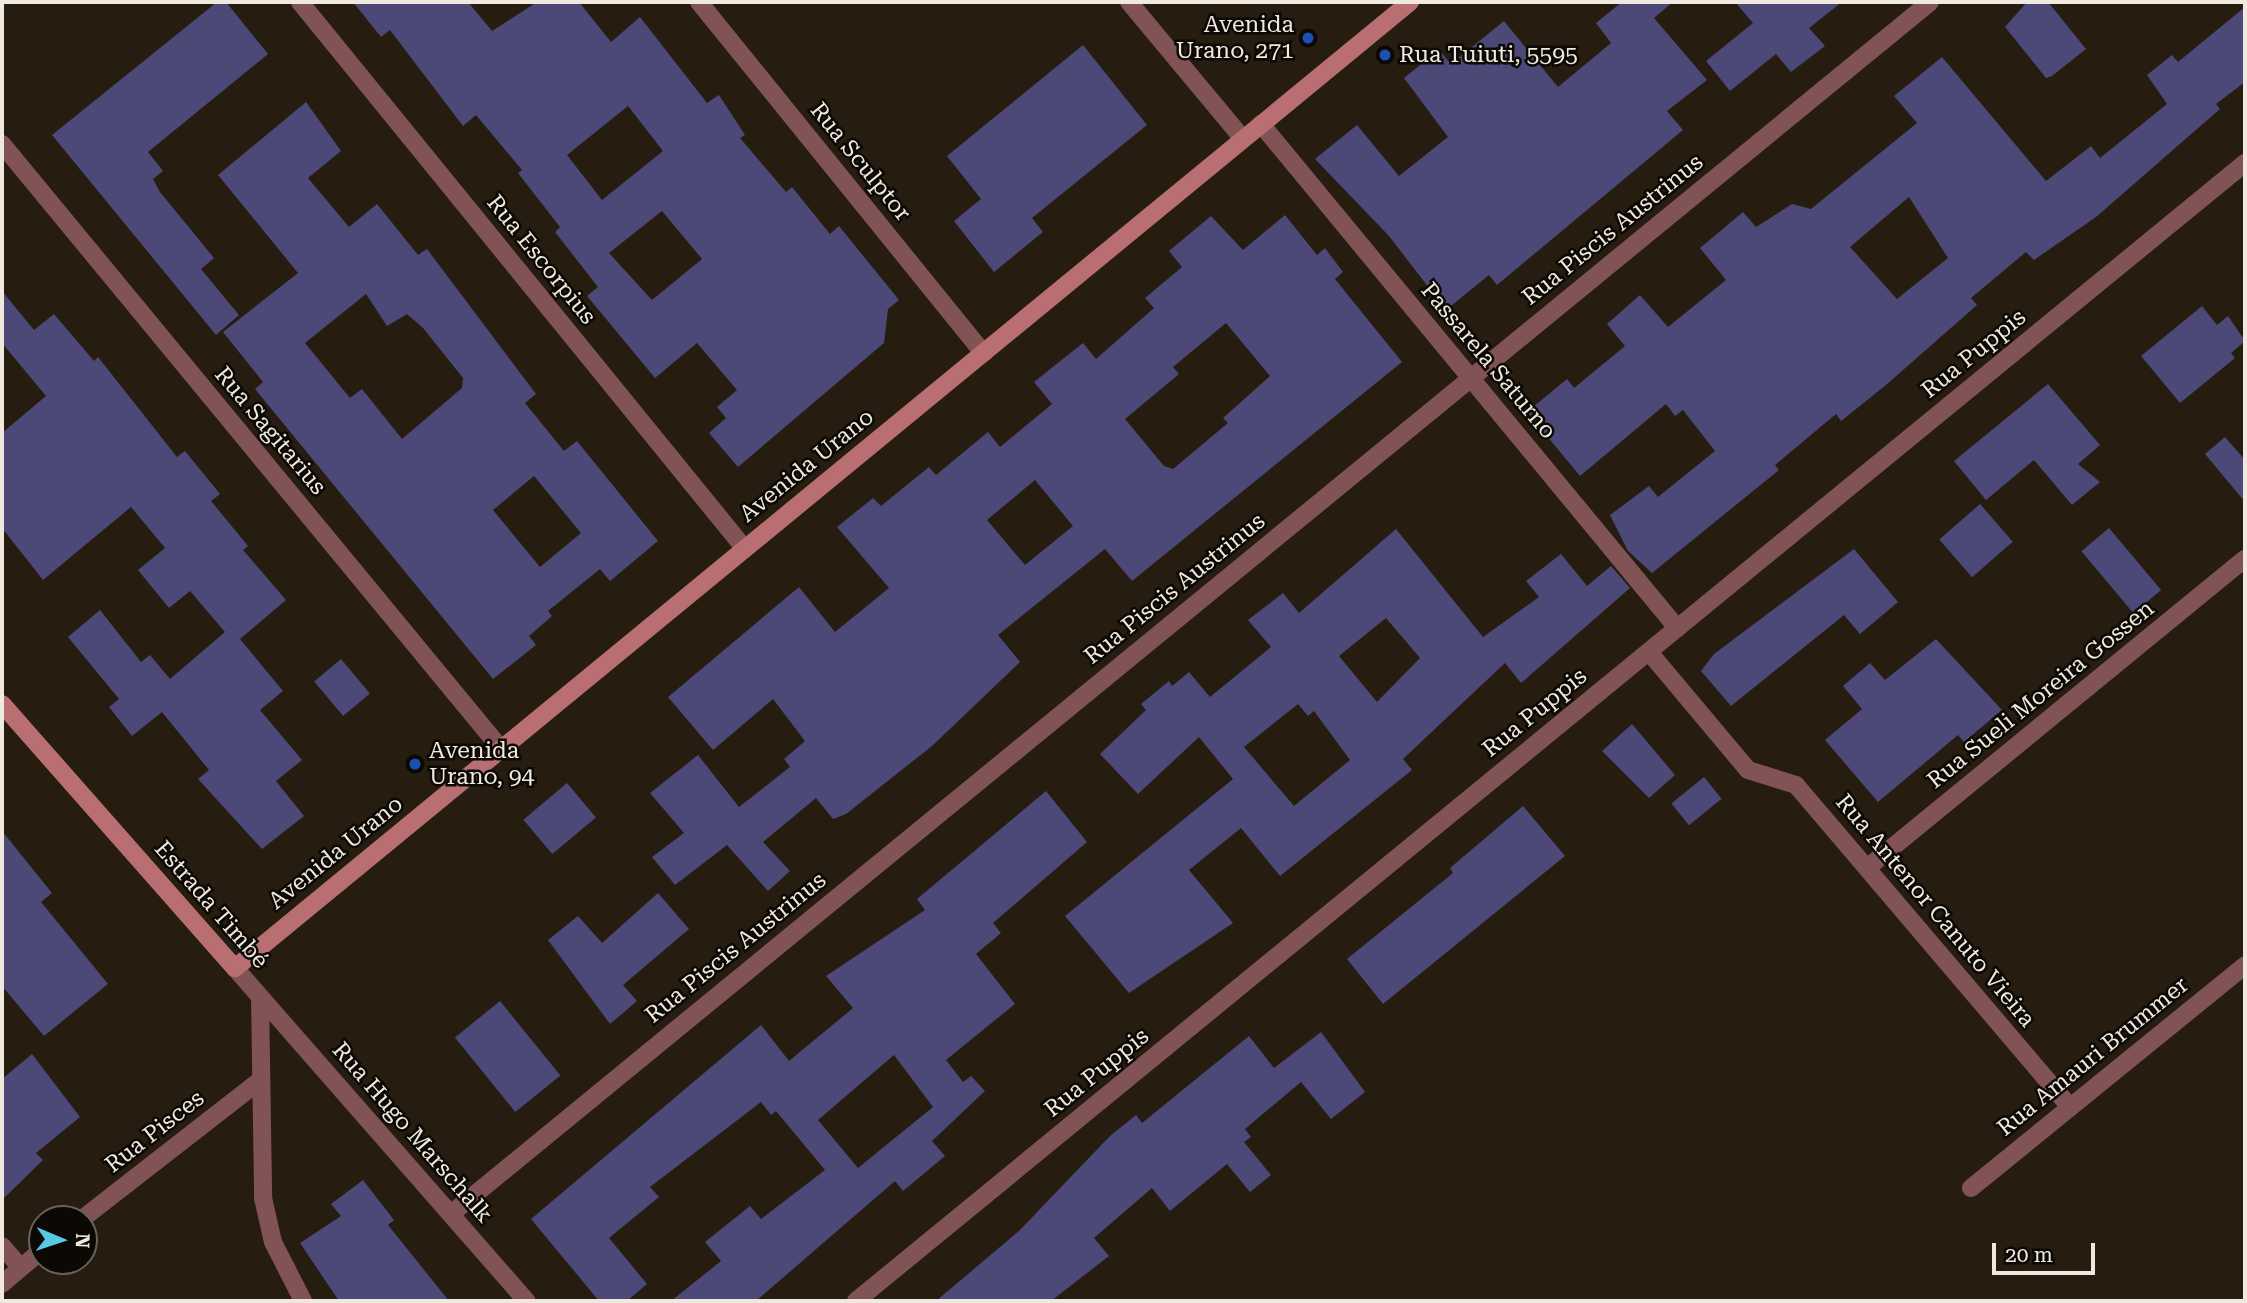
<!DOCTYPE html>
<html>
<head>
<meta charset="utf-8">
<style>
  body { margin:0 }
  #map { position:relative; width:2247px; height:1303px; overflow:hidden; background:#261d10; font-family:"Roboto Serif",serif }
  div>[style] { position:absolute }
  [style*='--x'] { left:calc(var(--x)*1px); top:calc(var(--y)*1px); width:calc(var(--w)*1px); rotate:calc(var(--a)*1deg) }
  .building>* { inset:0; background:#4c4878; transform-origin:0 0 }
  .street>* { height:18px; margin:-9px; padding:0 9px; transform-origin:9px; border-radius:9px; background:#815354 }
  .secondary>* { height:18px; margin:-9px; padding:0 9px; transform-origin:9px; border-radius:9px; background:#b96f72 }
  .dots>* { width:19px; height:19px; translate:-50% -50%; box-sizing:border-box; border:4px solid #0c0804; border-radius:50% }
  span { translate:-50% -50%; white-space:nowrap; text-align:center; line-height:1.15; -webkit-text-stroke:5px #0c0804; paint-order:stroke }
  .poi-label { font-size:23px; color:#efe9e0 }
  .right { translate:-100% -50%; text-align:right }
  .left { translate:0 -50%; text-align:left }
  .street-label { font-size:23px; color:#efe9e0 }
  .frame { position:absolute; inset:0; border:4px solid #efe9e0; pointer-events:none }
  .north { position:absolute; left:28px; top:1205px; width:70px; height:70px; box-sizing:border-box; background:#0c0804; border:2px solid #67625c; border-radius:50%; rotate:92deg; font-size:19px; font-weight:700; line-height:28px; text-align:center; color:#efe9e0 }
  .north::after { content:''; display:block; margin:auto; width:24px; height:32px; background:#58c8e4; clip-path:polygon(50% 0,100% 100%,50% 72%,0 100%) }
  .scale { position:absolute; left:1992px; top:1243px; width:103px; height:32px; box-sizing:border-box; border:4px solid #efe9e0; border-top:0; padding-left:9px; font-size:21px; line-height:24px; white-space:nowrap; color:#efe9e0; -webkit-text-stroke:5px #0c0804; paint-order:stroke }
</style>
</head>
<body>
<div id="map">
  <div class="building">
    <i style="clip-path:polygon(217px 2px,226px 2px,268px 54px,148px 152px,163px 171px,153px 179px,160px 192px,214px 258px,201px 269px,239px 315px,216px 335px,52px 135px)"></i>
    <i style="clip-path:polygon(evenodd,353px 2px,468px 2px,492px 31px,537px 2px,579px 2px,611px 42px,640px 17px,707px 103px,719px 95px,745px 135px,740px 138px,786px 192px,792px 187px,830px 234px,839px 226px,899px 300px,888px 309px,884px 343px,738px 467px,709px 433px,726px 418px,717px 407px,737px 390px,697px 343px,655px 378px,587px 296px,598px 287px,555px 232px,560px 227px,518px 173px,522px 170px,476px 115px,463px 126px,390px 30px,381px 37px,353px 2px,628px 106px,663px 151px,602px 200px,567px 155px,628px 106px,353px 2px,662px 211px,702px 259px,652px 300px,609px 253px,662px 211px)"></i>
    <i style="clip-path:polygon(1622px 2px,1673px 2px,1654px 18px,1707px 80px,1667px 111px,1683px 130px,1497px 285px,1489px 275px,1446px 310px,1389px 236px,1315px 159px,1357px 125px,1399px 176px,1448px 137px,1404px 78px,1439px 50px,1451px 64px,1504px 21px,1558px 87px,1611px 43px,1596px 23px)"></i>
    <i style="clip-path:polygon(1735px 2px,1842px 2px,1809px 28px,1825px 46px,1791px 72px,1776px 54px,1730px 91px,1706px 61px,1753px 23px)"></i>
    <i style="clip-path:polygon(2027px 2px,2048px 2px,2086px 49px,2052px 76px,2046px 78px,2005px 27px)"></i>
    <i style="clip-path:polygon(evenodd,2245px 7px,2245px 82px,2216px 104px,2220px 109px,2096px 217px,2034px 260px,2026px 252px,1971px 298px,1977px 305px,1886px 385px,1841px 421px,1836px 414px,1775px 465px,1779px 470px,1652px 573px,1628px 551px,1610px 515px,1649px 486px,1658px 497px,1715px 451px,1683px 410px,1675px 416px,1666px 404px,1580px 476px,1527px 412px,1567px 379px,1574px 388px,1625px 346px,1607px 324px,1640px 295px,1668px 327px,1726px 280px,1700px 248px,1743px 212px,1756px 227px,1792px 204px,1811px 209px,1917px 123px,1894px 96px,1942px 57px,2046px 181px,2091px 146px,2100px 158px,2167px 104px,2147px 75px,2172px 55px,2178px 62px,2245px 7px,1909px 197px,1948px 258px,1897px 299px,1850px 247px,1909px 197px)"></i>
    <i style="clip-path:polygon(1083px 45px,1147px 125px,1032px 218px,1043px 232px,994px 272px,954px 221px,981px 199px,947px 156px)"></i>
    <i style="clip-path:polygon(evenodd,306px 102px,341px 151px,308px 178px,349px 227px,377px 204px,418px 255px,427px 249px,536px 394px,525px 403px,564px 451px,577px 441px,658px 541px,610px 581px,600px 569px,548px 611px,552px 616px,529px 636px,536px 645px,493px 679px,255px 389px,263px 382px,223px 332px,298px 273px,218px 175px,306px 102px,366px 294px,387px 326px,407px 314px,423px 328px,463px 378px,462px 388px,402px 439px,362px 389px,350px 398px,305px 343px,366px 294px,306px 102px,534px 476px,581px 533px,540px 567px,493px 510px,534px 476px)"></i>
    <i style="clip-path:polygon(evenodd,1285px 215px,1317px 255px,1325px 248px,1343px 272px,1335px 279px,1402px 362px,1132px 581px,1105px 549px,998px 635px,1020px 662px,932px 746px,846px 814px,833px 819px,816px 798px,763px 842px,790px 871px,768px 891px,727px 845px,675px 885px,652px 857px,684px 833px,650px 793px,698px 755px,739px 807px,790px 767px,784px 759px,805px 741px,773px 699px,713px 750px,668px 697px,799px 587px,835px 632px,889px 588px,837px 527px,873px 498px,881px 506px,929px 467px,936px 475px,988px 432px,1000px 447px,1052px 404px,1034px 382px,1083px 343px,1096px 359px,1154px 308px,1145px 298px,1182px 267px,1169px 251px,1211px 216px,1243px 250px,1285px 215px,1226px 323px,1270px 376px,1223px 418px,1228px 423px,1173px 469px,1164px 466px,1125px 419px,1179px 374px,1173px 367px,1226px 323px,1285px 215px,1035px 480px,1073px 526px,1025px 565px,987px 520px,1035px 480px)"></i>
    <i style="clip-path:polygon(2px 291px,34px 330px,54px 314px,94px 361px,98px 357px,177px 457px,185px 451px,220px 494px,211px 501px,248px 546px,243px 550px,286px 600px,240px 639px,283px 691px,260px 710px,302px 760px,276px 781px,304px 816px,262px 849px,198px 779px,209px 770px,162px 712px,132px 736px,109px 707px,119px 699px,68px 637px,100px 610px,141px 662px,150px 655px,170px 679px,225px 632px,190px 591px,169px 608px,138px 570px,165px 548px,131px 507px,43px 580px,2px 528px,2px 433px,46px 396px,2px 343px)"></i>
    <i style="clip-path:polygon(2202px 306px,2217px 325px,2228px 316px,2245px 341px,2231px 353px,2235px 358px,2180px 403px,2141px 356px)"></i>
    <i style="clip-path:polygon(2048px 384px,2100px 445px,2078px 464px,2100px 482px,2072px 505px,2034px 460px,1986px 500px,1954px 461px)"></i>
    <i style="clip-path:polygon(2225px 437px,2245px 460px,2245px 502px,2205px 454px)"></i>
    <i style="left:1980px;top:504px;width:50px;height:54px;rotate:49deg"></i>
    <i style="left:2109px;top:528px;width:81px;height:36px;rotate:50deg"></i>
    <i style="clip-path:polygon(evenodd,1396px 529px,1483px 637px,1539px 597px,1526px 581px,1561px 554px,1587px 586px,1611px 566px,1630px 588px,1521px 683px,1505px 663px,1403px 759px,1412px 770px,1280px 876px,1241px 828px,1189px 870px,1233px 923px,1129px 993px,1065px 916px,1233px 779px,1199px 737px,1138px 794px,1100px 754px,1146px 710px,1141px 704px,1169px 681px,1172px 686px,1189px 672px,1210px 697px,1271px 647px,1248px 620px,1283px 593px,1299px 613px,1396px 529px,1386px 618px,1420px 658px,1377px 702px,1339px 656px,1386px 618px,1396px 529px,1298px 704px,1308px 716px,1314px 711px,1350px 760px,1294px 806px,1244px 747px,1298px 704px)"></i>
    <i style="clip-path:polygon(1854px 549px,1898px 602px,1860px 634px,1844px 615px,1731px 706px,1701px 671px,1714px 654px)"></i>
    <i style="clip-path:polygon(1936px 639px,2002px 710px,1964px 742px,1958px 735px,1878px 802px,1825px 740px,1862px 709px,1843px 686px,1870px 663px,1885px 680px)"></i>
    <i style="left:341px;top:659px;width:45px;height:35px;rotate:50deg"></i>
    <i style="clip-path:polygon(1632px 724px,1675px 775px,1649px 798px,1602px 751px)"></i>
    <i style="left:1704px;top:777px;width:28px;height:42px;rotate:51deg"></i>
    <i style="left:567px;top:783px;width:45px;height:57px;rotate:50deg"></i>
    <i style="clip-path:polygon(evenodd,1046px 791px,1087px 842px,993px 923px,1001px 933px,976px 954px,1015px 1004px,946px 1060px,963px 1082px,971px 1076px,985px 1091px,932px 1141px,945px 1156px,903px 1191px,895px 1181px,756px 1301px,671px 1301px,721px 1261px,705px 1242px,750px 1206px,761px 1219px,825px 1170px,776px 1111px,771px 1115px,761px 1102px,650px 1187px,659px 1197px,609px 1238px,647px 1284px,627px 1301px,599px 1301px,531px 1219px,761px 1025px,789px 1061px,853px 1008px,826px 976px,925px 910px,917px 899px,1046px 791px,894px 1055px,933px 1107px,858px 1168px,818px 1120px,894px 1055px)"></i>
    <i style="clip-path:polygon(1523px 806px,1565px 856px,1383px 1004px,1347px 959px,1453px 873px,1450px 868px)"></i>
    <i style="clip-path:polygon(2px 831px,52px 893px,41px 902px,108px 984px,44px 1036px,2px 986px)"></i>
    <i style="clip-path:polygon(658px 893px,689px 929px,623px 985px,637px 1001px,610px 1024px,548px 940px,578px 916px,602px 943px)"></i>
    <i style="left:500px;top:1001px;width:96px;height:58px;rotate:51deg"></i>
    <i style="clip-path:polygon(1321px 1032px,1365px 1092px,1331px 1119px,1301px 1082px,1245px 1129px,1251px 1137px,1244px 1142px,1271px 1175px,1250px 1192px,1227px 1164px,1170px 1211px,1152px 1188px,1094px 1238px,1109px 1256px,1051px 1301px,936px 1301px,1019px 1231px,1110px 1136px,1136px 1115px,1142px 1123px,1249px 1036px,1274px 1068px)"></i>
    <i style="clip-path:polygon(32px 1054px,80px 1117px,36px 1153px,43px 1160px,2px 1200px,2px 1079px)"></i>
    <i style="clip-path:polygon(363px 1180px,394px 1220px,388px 1225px,449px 1301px,339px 1301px,300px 1243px,341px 1216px,331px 1204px)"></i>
  </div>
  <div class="street">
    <i style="--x:300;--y:2;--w:705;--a:50.87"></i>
    <i style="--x:699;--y:2;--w:452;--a:51"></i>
    <i style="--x:1129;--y:2;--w:178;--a:50.2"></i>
    <i style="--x:1261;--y:124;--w:654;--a:50.46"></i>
    <i style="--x:2;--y:144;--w:784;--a:50.48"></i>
    <i style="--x:1649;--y:652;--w:154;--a:50"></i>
    <i style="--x:1748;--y:770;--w:50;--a:17.4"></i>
    <i style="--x:1796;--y:785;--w:423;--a:49.6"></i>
    <i style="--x:1867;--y:868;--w:488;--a:-39.3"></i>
    <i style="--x:235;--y:968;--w:443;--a:48.8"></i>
    <i style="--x:260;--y:997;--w:201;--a:89.1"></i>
    <i style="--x:263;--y:1198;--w:45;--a:77.2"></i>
    <i style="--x:273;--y:1242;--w:66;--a:63"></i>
    <i style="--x:1971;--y:1188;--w:353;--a:-39.1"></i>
    <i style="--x:451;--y:1214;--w:1912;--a:-39.33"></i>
    <i style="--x:82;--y:1219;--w:222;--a:-37.9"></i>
    <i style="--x:2;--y:1246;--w:28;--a:49"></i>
    <i style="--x:2;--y:1284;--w:52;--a:-40.4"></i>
    <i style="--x:856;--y:1301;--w:1796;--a:-39.33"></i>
  </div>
  <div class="secondary">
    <i style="--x:2;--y:704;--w:352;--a:48.6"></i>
    <i style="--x:235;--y:968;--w:1521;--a:-39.42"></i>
  </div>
  <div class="dots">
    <i style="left:1308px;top:38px;background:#1a4fb4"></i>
    <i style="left:1385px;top:55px;background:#1a4fb4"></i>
    <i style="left:415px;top:764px;background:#1a4fb4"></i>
  </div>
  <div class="poi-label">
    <span class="right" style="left:1294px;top:38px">Avenida<br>Urano, 271</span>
    <span class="left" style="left:1399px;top:55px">Rua Tuiuti, 5595</span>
    <span class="left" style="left:429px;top:764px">Avenida<br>Urano, 94</span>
  </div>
  <div class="street-label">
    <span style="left:860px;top:162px;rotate:51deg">Rua Sculptor</span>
    <span style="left:1613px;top:230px;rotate:-39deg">Rua Piscis Austrinus</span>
    <span style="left:541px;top:260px;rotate:51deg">Rua Escorpius</span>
    <span style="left:1974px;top:354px;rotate:-39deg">Rua Puppis</span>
    <span style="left:1488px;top:361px;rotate:50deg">Passarela Saturno</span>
    <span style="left:270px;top:431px;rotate:50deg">Rua Sagitarius</span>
    <span style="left:807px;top:466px;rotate:-39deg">Avenida Urano</span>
    <span style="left:1175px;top:589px;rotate:-39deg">Rua Piscis Austrinus</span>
    <span style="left:2041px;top:695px;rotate:-39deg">Rua Sueli Moreira Gossen</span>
    <span style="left:1535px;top:713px;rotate:-39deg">Rua Puppis</span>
    <span style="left:336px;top:853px;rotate:-39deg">Avenida Urano</span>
    <span style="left:211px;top:905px;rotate:49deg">Estrada Timbé</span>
    <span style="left:1935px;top:911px;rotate:50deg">Rua Antenor Canuto Vieira</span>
    <span style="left:736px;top:948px;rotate:-39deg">Rua Piscis Austrinus</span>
    <span style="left:2093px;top:1057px;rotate:-39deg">Rua Amauri Brummer</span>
    <span style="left:1097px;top:1073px;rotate:-39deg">Rua Puppis</span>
    <span style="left:155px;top:1132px;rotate:-38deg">Rua Pisces</span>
    <span style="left:412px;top:1133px;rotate:49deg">Rua Hugo Marschalk</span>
  </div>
  <div class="frame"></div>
  <div class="north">N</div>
  <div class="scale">20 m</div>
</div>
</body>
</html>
